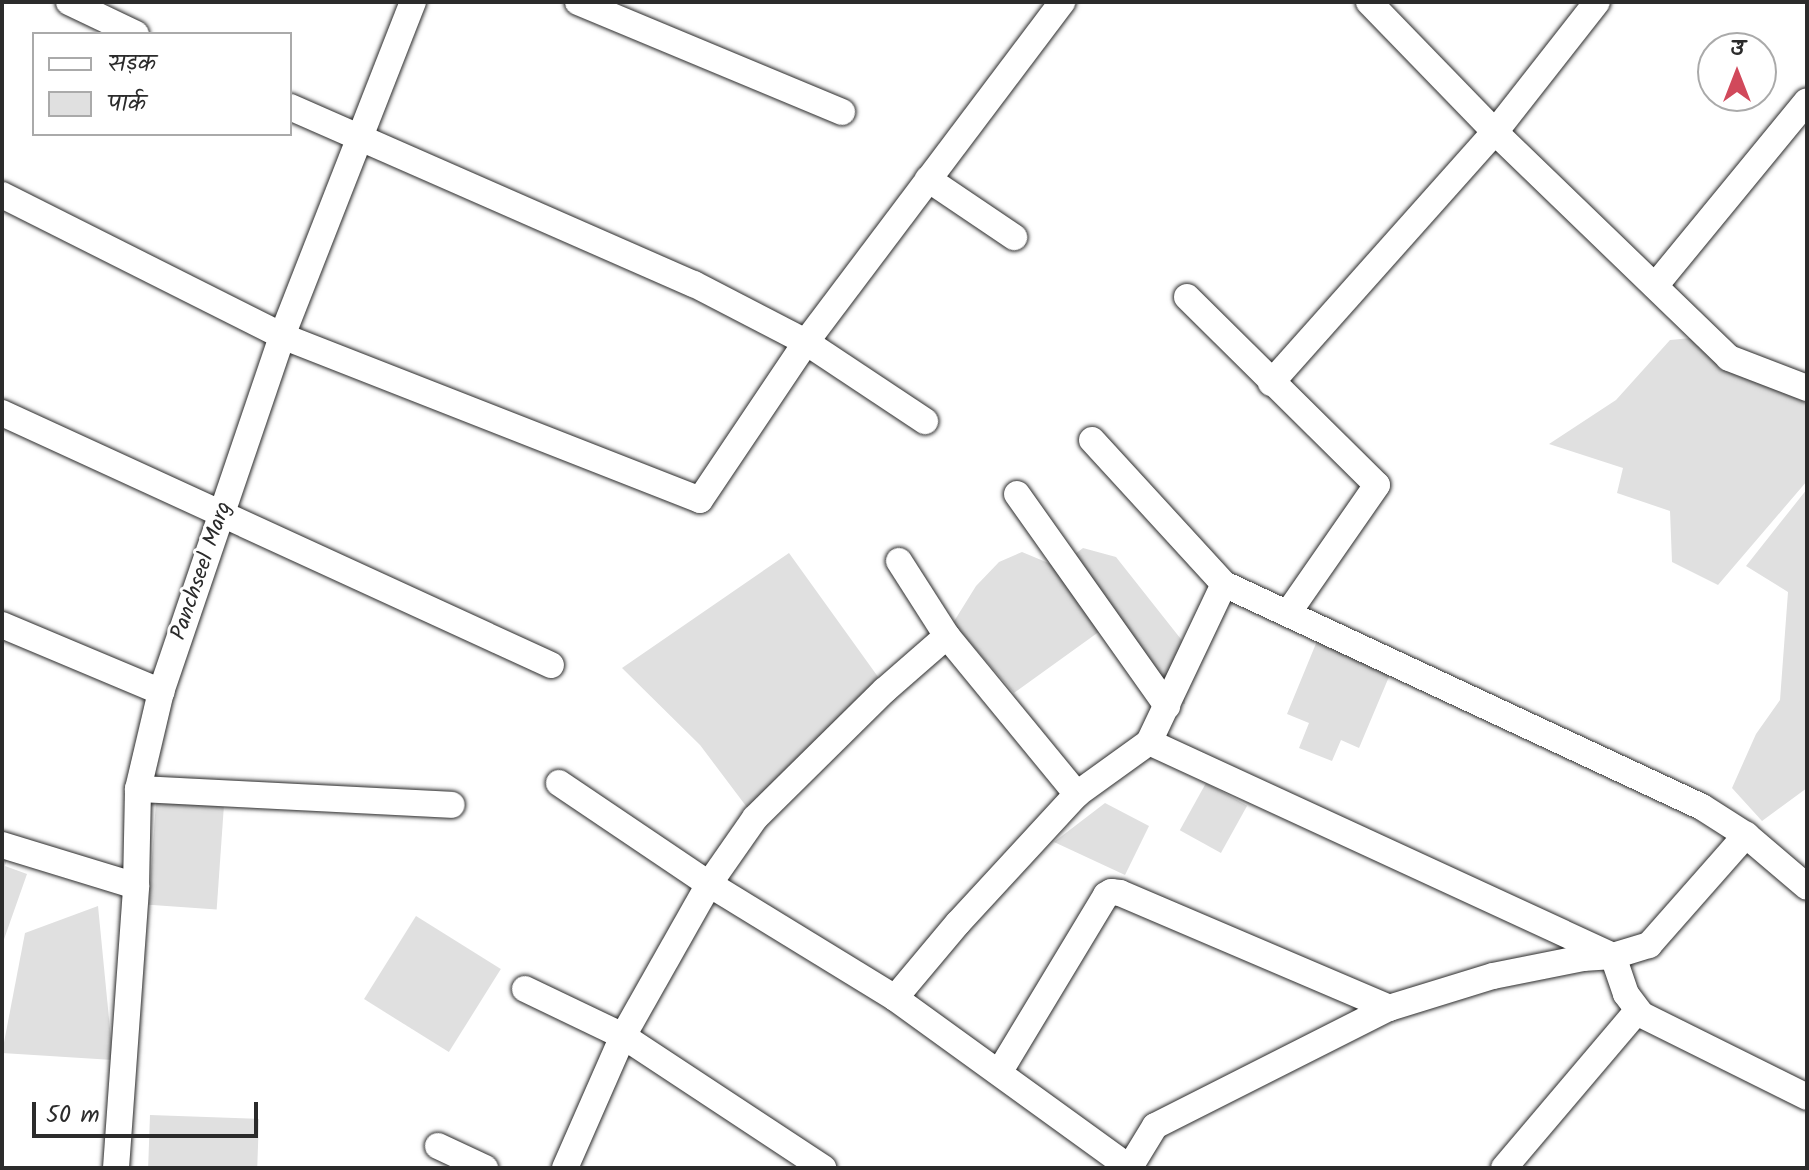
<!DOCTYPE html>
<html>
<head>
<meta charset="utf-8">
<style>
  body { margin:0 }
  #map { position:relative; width:1809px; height:1170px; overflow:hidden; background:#fff; font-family:Kalam,"Playpen Sans Deva",sans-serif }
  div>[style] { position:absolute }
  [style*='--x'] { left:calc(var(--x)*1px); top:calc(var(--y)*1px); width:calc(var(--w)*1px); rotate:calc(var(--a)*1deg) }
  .green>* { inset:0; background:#e0e0e0; transform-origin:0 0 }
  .roads { filter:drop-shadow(0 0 2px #2b2b2b) drop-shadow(0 0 2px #2b2b2b) }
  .minor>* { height:26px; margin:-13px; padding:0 13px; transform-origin:13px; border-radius:13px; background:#fff }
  span { translate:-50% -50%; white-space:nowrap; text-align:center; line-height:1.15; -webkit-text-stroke:6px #fff; paint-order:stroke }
  .street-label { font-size:22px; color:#2b2b2b }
  .frame { position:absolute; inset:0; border:4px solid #2b2b2b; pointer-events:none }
  .legend { position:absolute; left:32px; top:32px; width:260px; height:104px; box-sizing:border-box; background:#fff; border:2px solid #aaa; margin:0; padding:10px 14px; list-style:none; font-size:24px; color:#2b2b2b }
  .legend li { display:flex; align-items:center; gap:16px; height:40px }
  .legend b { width:40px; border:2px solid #aaa }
  .north { position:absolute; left:1697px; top:32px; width:80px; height:80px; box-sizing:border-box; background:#fff; border:2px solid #aaa; border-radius:50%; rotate:0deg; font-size:22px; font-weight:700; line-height:32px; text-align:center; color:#2b2b2b }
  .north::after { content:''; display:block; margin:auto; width:28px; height:36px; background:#d1495b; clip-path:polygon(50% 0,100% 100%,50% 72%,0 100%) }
  .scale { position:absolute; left:32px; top:1102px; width:226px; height:36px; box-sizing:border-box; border:4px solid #2b2b2b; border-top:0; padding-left:10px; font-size:24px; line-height:28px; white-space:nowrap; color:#2b2b2b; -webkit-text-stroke:6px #fff; paint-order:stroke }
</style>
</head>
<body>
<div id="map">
  <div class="green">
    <i style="clip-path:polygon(1691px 338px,1807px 404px,1807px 481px,1718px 585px,1672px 562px,1670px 511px,1617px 493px,1623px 468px,1549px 444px,1616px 400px,1670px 340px)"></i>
    <i style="clip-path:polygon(1807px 489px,1807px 788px,1762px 821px,1732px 788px,1756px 734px,1780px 700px,1788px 592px,1746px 566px)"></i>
    <i style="clip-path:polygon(1083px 548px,1116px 557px,1184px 643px,1185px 704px,1172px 703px,1107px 626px,1014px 693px,953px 623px,976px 586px,999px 562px,1022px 552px,1058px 567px)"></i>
    <i style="clip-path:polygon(789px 553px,881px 681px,755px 818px,700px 745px,622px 668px)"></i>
    <i style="clip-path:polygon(1317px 641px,1391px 672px,1359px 748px,1341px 740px,1332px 761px,1299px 748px,1309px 723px,1287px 714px)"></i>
    <i style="left:1206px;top:783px;width:47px;height:54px;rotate:29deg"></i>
    <i style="left:156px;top:802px;width:68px;height:103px;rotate:4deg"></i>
    <i style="clip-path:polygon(1105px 803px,1149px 826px,1125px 875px,1054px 842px)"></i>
    <i style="clip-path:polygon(2px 853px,8px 855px,5px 866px,27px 874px,2px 945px)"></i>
    <i style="clip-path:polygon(98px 906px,113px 1060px,2px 1053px,25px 933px)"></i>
    <i style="left:416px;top:916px;width:100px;height:98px;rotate:32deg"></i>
    <i style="left:150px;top:1115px;width:109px;height:53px;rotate:2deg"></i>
  </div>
  <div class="roads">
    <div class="minor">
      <i style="--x:69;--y:2;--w:74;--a:25.5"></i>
      <i style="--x:578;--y:2;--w:286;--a:22.6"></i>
      <i style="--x:1369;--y:2;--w:181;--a:45.9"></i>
      <i style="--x:1495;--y:132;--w:325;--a:44"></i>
      <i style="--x:1729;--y:358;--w:84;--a:21"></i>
      <i style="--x:290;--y:107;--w:441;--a:23.7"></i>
      <i style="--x:694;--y:284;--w:126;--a:27.4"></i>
      <i style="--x:806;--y:342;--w:143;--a:33.6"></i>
      <i style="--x:928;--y:179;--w:104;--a:34"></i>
      <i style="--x:2;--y:195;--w:313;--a:26.7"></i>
      <i style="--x:282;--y:336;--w:449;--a:21.4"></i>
      <i style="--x:700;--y:500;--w:190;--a:-56.1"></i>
      <i style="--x:806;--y:342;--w:426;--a:-53"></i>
      <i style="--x:1655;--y:286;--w:239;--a:-50.6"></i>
      <i style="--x:1187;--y:297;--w:267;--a:44.7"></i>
      <i style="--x:1377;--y:485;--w:156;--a:124.8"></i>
      <i style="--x:1271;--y:383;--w:336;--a:-48.3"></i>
      <i style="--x:1495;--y:132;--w:165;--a:-51.9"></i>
      <i style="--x:2;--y:413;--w:604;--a:24.66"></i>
      <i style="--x:1092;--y:440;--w:195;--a:47.5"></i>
      <i style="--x:1224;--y:584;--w:527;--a:25.01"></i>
      <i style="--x:1702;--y:807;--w:52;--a:32.5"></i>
      <i style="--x:1746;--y:835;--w:80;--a:40.4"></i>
      <i style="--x:1017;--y:494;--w:260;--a:54.7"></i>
      <i style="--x:899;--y:561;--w:89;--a:57.4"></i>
      <i style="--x:947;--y:636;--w:205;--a:50.6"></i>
      <i style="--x:2;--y:625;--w:173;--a:22.8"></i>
      <i style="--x:1149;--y:742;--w:175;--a:-64.6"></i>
      <i style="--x:559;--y:783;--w:181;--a:34"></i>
      <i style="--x:709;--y:884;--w:218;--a:31.5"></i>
      <i style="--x:895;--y:998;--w:290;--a:35.9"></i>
      <i style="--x:138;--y:789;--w:314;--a:2.9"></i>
      <i style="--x:2;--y:845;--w:140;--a:17"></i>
      <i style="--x:525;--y:989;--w:109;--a:25.6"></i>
      <i style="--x:623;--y:1036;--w:240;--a:33.4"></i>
      <i style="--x:895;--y:998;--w:98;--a:-50"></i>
      <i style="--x:958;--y:923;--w:176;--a:-47.3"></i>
      <i style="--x:1077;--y:794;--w:89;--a:-35.8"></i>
      <i style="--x:1149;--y:742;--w:511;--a:24.76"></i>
      <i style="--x:1613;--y:956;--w:40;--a:71.1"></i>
      <i style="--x:1626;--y:994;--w:26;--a:53"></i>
      <i style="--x:1642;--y:1015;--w:184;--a:26.4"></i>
      <i style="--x:1000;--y:1071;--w:205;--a:-58.9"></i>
      <i style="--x:1106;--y:895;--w:6;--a:-31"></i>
      <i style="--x:1111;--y:892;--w:9;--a:6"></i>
      <i style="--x:1120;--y:893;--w:293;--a:23.1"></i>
      <i style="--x:438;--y:1146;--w:52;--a:25.1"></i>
      <i style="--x:1130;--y:1167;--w:48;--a:-58.6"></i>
      <i style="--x:1155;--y:1126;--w:262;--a:-26.8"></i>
      <i style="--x:1389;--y:1008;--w:109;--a:-17.1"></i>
      <i style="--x:1493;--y:976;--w:92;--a:-11.3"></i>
      <i style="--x:1583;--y:958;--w:30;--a:-4"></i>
      <i style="--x:1613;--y:956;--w:38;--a:-17"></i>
      <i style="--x:1649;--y:945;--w:147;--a:-48.6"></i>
      <i style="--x:116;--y:1168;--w:283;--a:-85.9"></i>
      <i style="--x:136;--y:886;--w:97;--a:-88.8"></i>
      <i style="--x:138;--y:789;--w:100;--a:-76.7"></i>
      <i style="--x:161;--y:692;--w:376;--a:-71.2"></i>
      <i style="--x:282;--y:336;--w:359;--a:-68.6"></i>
      <i style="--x:565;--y:1168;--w:144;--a:-66.3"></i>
      <i style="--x:623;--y:1036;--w:175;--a:-60.5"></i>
      <i style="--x:709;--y:884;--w:80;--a:-55.1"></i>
      <i style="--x:755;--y:818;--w:182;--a:-44.6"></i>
      <i style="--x:885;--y:690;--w:82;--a:-41.1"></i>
      <i style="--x:1504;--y:1168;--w:206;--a:-49.7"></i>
    </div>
  </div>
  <div class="street-label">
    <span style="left:202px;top:571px;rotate:-71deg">Panchseel Marg</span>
  </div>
  <div class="frame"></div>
  <ul class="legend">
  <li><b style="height:10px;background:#fff"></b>सड़क</li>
  <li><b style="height:22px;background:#e0e0e0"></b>पार्क</li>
  </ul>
  <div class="north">उ</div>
  <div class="scale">50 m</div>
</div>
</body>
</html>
